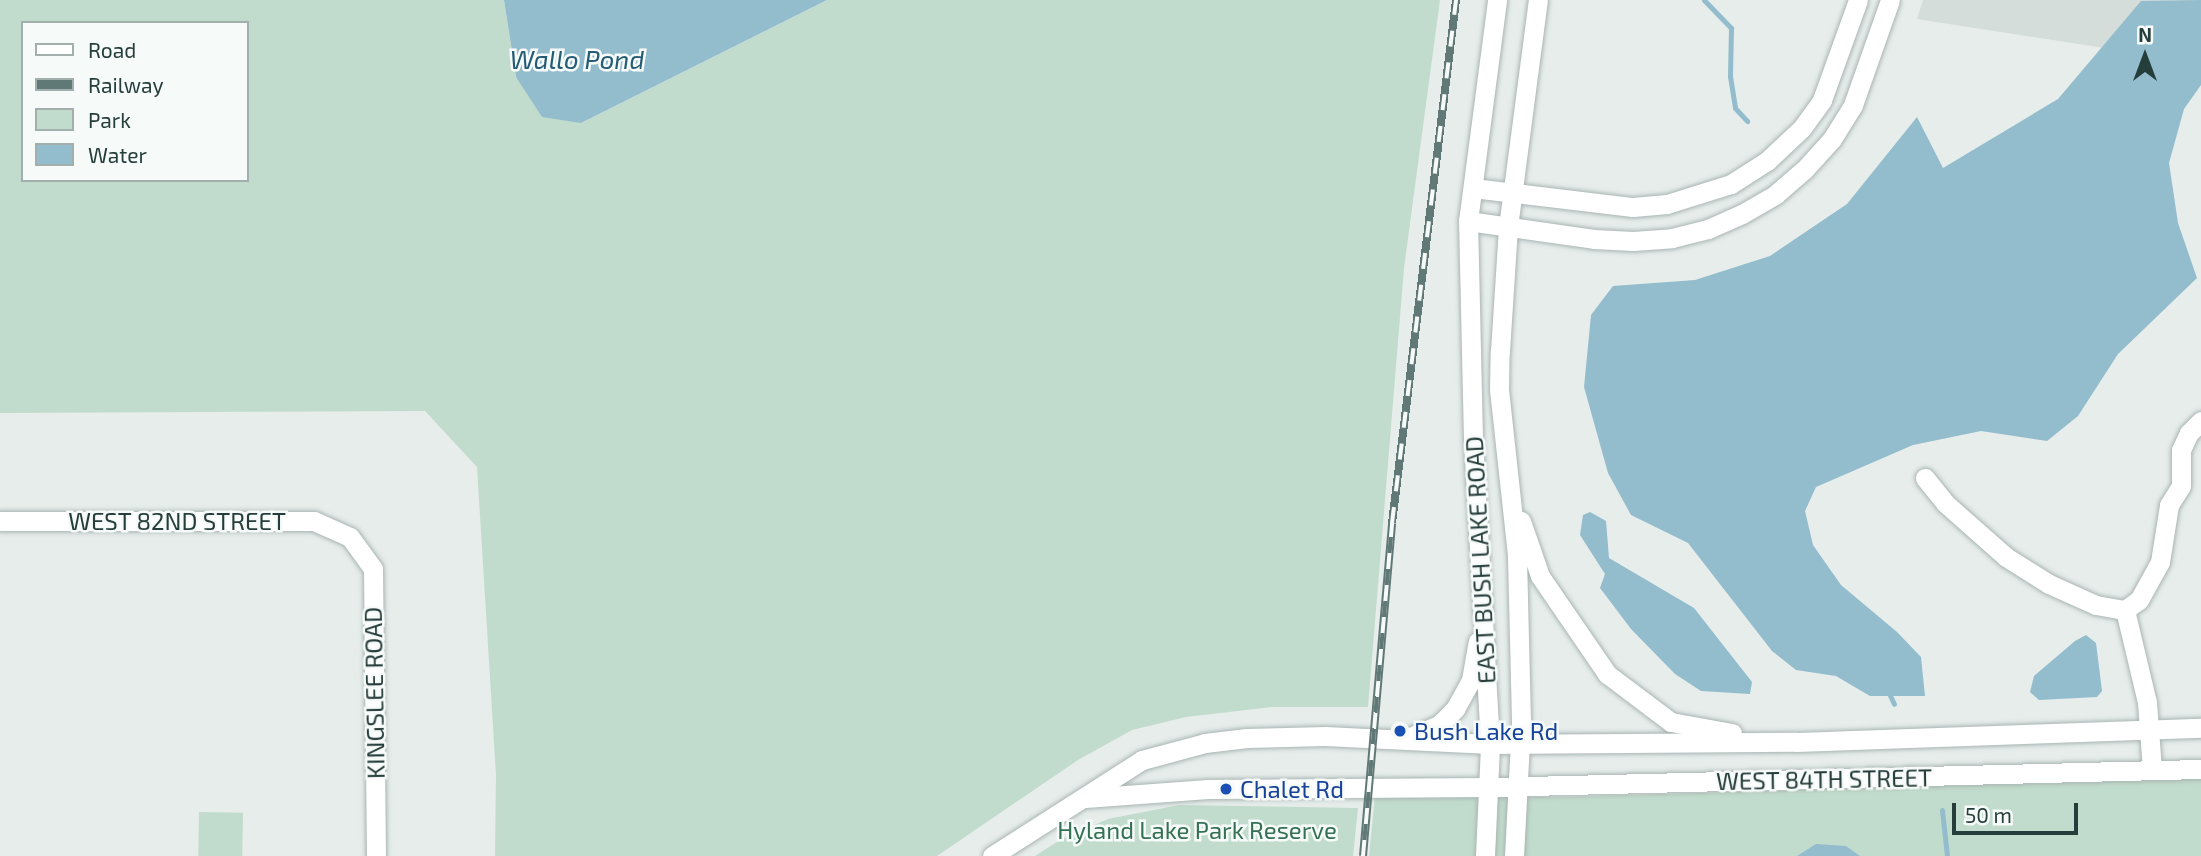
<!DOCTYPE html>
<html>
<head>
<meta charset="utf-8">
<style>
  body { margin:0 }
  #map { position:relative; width:2201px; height:856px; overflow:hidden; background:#e6edeb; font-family:"Exo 2",sans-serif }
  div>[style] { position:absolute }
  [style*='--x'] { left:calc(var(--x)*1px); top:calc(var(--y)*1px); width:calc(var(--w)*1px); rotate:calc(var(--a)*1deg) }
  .built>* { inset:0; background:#d4ddda }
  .green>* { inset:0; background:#c1dccc; transform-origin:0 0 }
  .water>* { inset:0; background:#93bccd }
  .stream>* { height:5px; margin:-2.5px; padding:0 2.5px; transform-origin:2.5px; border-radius:2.5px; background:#93bccd }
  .roads { filter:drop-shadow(0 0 2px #a9b5b3) drop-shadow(0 0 2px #a9b5b3) }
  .minor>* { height:19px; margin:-9.5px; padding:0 9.5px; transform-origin:9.5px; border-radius:9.5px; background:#fff }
  .rail>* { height:8px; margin-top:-4px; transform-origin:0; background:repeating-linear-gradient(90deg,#f6faf8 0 16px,#617976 0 32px); box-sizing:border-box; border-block:2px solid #617976 }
  .dots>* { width:19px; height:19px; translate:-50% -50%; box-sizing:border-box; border:4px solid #f6faf8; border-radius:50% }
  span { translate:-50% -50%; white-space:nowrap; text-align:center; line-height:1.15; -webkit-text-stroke:5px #f6faf8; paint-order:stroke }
  .street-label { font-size:24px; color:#263e3b }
  .transit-label { font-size:24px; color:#164399 }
  .left { translate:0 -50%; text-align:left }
  .park-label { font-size:24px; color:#347154 }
  .water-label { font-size:26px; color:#255c75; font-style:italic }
  .legend { position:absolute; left:21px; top:21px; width:228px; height:161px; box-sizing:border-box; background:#f6faf8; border:2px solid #a3afac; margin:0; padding:9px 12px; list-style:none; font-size:21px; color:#263e3b }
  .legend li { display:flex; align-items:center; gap:14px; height:35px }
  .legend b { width:35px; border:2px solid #a3afac }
  .north { position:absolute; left:2110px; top:21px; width:70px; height:70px; -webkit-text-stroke:5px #f6faf8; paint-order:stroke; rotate:0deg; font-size:19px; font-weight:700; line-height:28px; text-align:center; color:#263e3b }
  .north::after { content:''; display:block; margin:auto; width:24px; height:32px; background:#263e3b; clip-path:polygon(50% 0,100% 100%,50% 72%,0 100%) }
  .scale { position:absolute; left:1952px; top:803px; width:126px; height:32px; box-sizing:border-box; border:4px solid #263e3b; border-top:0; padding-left:9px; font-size:21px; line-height:24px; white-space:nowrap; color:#263e3b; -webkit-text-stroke:5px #f6faf8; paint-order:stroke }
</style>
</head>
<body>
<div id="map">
  <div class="built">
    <i style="clip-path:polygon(1923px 0,2201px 0,2201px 63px,1917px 19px)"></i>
  </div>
  <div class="green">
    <i style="clip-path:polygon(evenodd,0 0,504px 0,516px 78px,581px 123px,827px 0,1440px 0,1404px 268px,1368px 707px,1272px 707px,1186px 717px,1132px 730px,1078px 760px,937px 856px,495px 856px,496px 775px,477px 467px,425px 411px,0 413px,0 0,23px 23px,247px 23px,247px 180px,23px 180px,23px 23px)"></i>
    <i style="clip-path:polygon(2201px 778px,2201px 856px,1369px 856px,1375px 796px,1566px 797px)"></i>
    <i style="clip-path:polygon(1179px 805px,1358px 808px,1353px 856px,1035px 856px,1060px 840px,1108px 819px)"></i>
    <i style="left:199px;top:812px;width:44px;height:44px;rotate:1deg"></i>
  </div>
  <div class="water">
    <i style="clip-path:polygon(504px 0,827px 0,581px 123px,542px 117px,516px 77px)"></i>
    <i style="clip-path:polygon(2201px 0,2201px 85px,2184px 109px,2169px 163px,2178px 223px,2197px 278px,2118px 354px,2078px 416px,2047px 441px,1981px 431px,1913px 445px,1816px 487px,1805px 511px,1813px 545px,1841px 585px,1897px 632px,1921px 657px,1925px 696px,1870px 696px,1836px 676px,1796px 670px,1772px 651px,1688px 543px,1631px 515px,1608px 473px,1584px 387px,1591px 315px,1613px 286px,1695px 280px,1770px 256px,1847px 204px,1917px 117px,1943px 168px,2058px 99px,2141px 1px)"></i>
    <i style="clip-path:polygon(1590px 512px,1606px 521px,1609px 558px,1694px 608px,1752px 682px,1750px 694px,1701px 691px,1675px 674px,1631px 629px,1600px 588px,1605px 574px,1580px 535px,1583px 515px)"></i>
    <i style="clip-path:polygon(2086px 635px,2096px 643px,2102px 691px,2097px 697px,2039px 700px,2030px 692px,2034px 676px,2075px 641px)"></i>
    <i style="clip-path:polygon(1816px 844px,1846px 846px,1860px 856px,1797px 856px)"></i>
  </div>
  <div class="stream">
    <i style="--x:1704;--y:0;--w:39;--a:46"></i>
    <i style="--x:1731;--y:28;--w:48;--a:91.2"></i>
    <i style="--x:1730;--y:76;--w:32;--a:81"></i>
    <i style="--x:1735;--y:108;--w:18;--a:47"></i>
    <i style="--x:1888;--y:691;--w:14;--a:65"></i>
    <i style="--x:1942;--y:810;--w:46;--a:83.8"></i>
  </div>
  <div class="roads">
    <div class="minor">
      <i style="--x:1473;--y:188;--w:161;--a:6.8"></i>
      <i style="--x:1633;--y:207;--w:34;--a:-5"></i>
      <i style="--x:1667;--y:204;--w:67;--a:-17.4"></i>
      <i style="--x:1731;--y:184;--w:43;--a:-32.6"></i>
      <i style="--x:1767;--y:161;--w:48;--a:-43.3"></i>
      <i style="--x:1802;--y:128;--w:34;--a:-54"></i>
      <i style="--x:1822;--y:100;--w:106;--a:-70.2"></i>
      <i style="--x:1468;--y:221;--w:127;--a:8.1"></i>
      <i style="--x:1594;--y:239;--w:39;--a:3"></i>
      <i style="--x:1633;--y:241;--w:39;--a:-4"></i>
      <i style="--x:1672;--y:238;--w:37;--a:-14"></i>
      <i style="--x:1708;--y:229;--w:37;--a:-24"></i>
      <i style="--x:1742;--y:214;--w:39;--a:-30"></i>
      <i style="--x:1776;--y:194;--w:37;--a:-41"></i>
      <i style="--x:1804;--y:170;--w:42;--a:-47.9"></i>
      <i style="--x:1832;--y:139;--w:40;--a:-58"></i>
      <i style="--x:1853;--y:105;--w:111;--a:-70.6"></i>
      <i style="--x:1925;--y:478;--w:32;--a:51"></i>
      <i style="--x:1945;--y:503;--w:81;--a:41.5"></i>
      <i style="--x:2006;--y:557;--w:51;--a:32.1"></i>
      <i style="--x:2049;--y:584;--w:51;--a:24.1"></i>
      <i style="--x:2096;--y:605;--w:29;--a:10"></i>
      <i style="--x:0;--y:521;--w:314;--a:0"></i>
      <i style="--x:314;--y:521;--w:39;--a:24"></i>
      <i style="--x:350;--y:537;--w:39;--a:54"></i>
      <i style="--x:373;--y:569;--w:287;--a:89.4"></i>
      <i style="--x:1521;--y:521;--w:58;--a:70.9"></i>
      <i style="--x:1540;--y:576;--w:119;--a:55.6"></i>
      <i style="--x:1607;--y:674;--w:80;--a:36.9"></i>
      <i style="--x:1671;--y:722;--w:62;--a:10.2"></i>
      <i style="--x:2125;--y:610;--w:17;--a:-36"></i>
      <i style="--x:2139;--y:600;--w:43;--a:-61.1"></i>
      <i style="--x:2160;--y:562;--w:58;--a:-81"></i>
      <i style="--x:2169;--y:505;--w:22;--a:-58"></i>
      <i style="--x:2181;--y:486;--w:36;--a:-90"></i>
      <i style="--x:2181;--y:450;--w:19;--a:-65"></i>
      <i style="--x:2189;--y:433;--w:17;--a:-45"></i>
      <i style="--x:2125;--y:610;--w:95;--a:76.6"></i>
      <i style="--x:2147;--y:702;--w:68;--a:85.8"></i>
      <i style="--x:1408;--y:738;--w:34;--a:-23"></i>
      <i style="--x:1439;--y:725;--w:23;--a:-45"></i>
      <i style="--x:1455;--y:709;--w:33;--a:-61"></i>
      <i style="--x:1471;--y:680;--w:39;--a:-80"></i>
      <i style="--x:1085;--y:798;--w:123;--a:-4.2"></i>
      <i style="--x:1208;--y:789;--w:281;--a:-0.4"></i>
      <i style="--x:1489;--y:787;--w:712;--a:-1.45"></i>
      <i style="--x:992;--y:856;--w:178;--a:-32.6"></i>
      <i style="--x:1142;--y:760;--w:65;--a:-15.1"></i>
      <i style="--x:1205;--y:743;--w:42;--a:-6.8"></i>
      <i style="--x:1247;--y:738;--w:78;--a:-1.5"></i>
      <i style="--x:1325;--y:736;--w:165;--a:2.8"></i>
      <i style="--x:1490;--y:744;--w:306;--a:-0.4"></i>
      <i style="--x:1796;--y:742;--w:405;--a:-2"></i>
      <i style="--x:1485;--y:856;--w:112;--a:-87.4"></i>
      <i style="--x:1490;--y:744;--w:305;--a:-93.2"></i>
      <i style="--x:1473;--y:439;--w:218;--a:-91.3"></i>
      <i style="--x:1468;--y:221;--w:223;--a:-82.5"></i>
      <i style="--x:1514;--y:856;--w:135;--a:-87"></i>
      <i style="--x:1521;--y:721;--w:166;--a:-91.4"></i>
      <i style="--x:1517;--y:555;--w:166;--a:-96.2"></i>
      <i style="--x:1499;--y:390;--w:39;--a:-89"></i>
      <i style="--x:1500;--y:351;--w:124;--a:-86.3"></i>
      <i style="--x:1508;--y:227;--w:229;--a:-82.5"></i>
    </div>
  </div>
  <div class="rail">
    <i style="--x:1363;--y:856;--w:334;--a:-85"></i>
    <i style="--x:1392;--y:523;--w:527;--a:-83.02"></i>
  </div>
  <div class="dots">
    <i style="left:1400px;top:731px;background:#1a4fb4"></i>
    <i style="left:1226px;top:789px;background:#1a4fb4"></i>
  </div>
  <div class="street-label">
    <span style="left:177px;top:521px">WEST 82ND STREET</span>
    <span style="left:1480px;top:560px;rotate:-93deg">EAST BUSH LAKE ROAD</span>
    <span style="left:374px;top:693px;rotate:-91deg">KINGSLEE ROAD</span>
    <span style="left:1824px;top:779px;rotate:-1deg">WEST 84TH STREET</span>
  </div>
  <div class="transit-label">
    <span class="left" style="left:1414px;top:731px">Bush Lake Rd</span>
    <span class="left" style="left:1240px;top:789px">Chalet Rd</span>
  </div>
  <div class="park-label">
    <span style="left:1197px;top:830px">Hyland Lake Park Reserve</span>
  </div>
  <div class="water-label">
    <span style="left:577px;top:59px">Wallo Pond</span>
  </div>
  <ul class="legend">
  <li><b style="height:9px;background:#fff"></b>Road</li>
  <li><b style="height:9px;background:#617976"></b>Railway</li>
  <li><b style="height:19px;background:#c1dccc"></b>Park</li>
  <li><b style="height:19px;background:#93bccd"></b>Water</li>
  </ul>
  <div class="north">N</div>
  <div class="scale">50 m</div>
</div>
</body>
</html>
